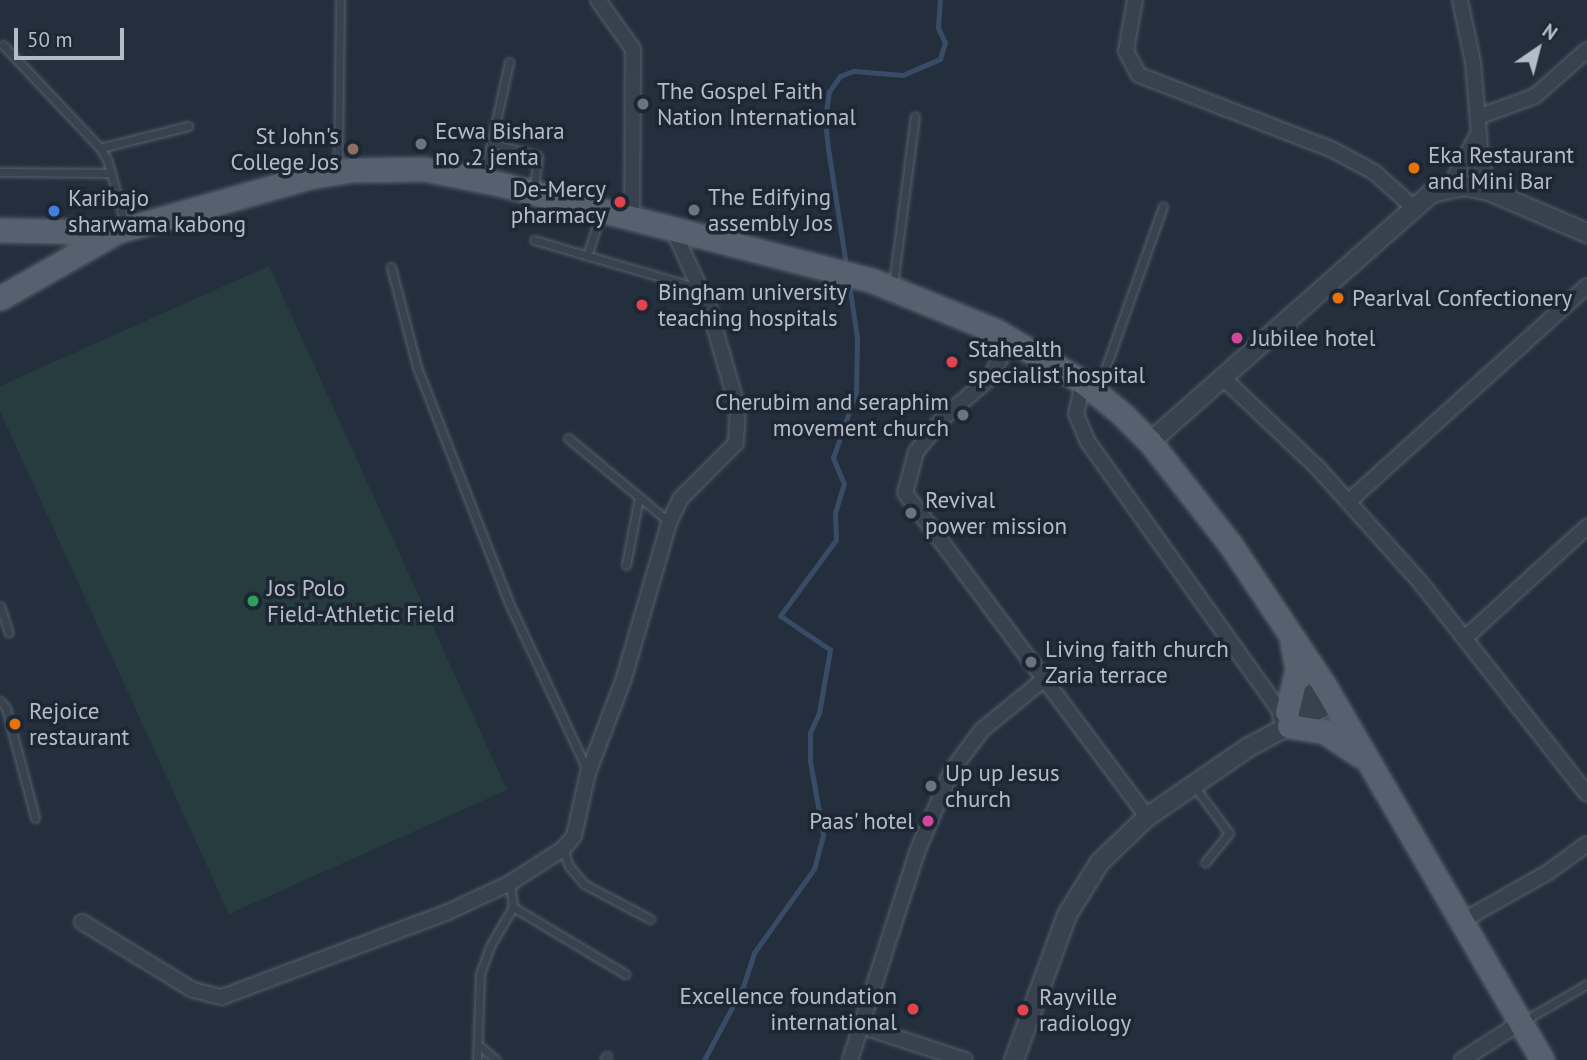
<!DOCTYPE html>
<html>
<head>
<meta charset="utf-8">
<style>
  body { margin:0 }
  #map { position:relative; width:1587px; height:1060px; overflow:hidden; background:#242f3e; font-family:"PT Sans",sans-serif }
  div>[style] { position:absolute }
  [style*='--x'] { left:calc(var(--x)*1px); top:calc(var(--y)*1px); width:calc(var(--w)*1px); rotate:calc(var(--a)*1deg) }
  .green>* { inset:0; background:#263c3f }
  .stream>* { height:4.5px; margin:-2.25px; padding:0 2.25px; transform-origin:2.25px; border-radius:2.25px; background:#394c67 }
  .roads { filter:drop-shadow(0 0 2px #565f6c) drop-shadow(0 0 2px #565f6c) }
  .service>* { height:7px; margin:-3.5px; padding:0 3.5px; transform-origin:3.5px; border-radius:3.5px; background:#38414e }
  .minor>* { height:14px; margin:-7px; padding:0 7px; transform-origin:7px; border-radius:7px; background:#38414e }
  .tertiary>* { height:18px; margin:-9px; padding:0 9px; transform-origin:9px; border-radius:9px; background:#38414e }
  .primary>* { height:23px; margin:-11.5px; padding:0 11.5px; transform-origin:11.5px; border-radius:11.5px; background:#56606e }
  .dots>* { width:19px; height:19px; translate:-50% -50%; box-sizing:border-box; border:4px solid #1d2633; border-radius:50% }
  span { translate:-50% -50%; white-space:nowrap; text-align:center; line-height:1.15; -webkit-text-stroke:7px #1d2633; paint-order:stroke }
  .poi-label { font-size:23px; color:#b4bcc9 }
  .left { translate:0 -50%; text-align:left }
  .right { translate:-100% -50%; text-align:right }
  .north { position:absolute; left:1503px; top:14px; width:70px; height:70px; -webkit-text-stroke:5px #1d2633; paint-order:stroke; rotate:35deg; font-size:19px; font-weight:700; line-height:28px; text-align:center; color:#b4bcc9 }
  .north::after { content:''; display:block; margin:auto; width:24px; height:32px; background:#b4bcc9; clip-path:polygon(50% 0,100% 100%,50% 72%,0 100%) }
  .scale { position:absolute; left:14px; top:28px; width:110px; height:32px; box-sizing:border-box; border:4px solid #b4bcc9; border-top:0; padding-left:9px; font-size:21px; line-height:24px; white-space:nowrap; color:#b4bcc9; -webkit-text-stroke:5px #1d2633; paint-order:stroke }
</style>
</head>
<body>
<div id="map">
  <div class="green">
    <i style="clip-path:polygon(269px 266px,507px 790px,229px 914px,0 411px,0 386px)"></i>
  </div>
  <div class="stream">
    <i style="--x:846;--y:265;--w:117;--a:-98.8"></i>
    <i style="--x:828;--y:149;--w:30;--a:-96"></i>
    <i style="--x:825;--y:119;--w:27;--a:-82"></i>
    <i style="--x:829;--y:92;--w:19;--a:-55"></i>
    <i style="--x:840;--y:76;--w:15;--a:-20"></i>
    <i style="--x:854;--y:71;--w:49;--a:4.7"></i>
    <i style="--x:903;--y:75;--w:40;--a:-23.4"></i>
    <i style="--x:940;--y:59;--w:17;--a:-73"></i>
    <i style="--x:945;--y:43;--w:17;--a:-115"></i>
    <i style="--x:938;--y:28;--w:28;--a:-86"></i>
    <i style="--x:704;--y:1060;--w:83;--a:-61.9"></i>
    <i style="--x:743;--y:987;--w:36;--a:-72"></i>
    <i style="--x:754;--y:953;--w:103;--a:-54.5"></i>
    <i style="--x:814;--y:869;--w:35;--a:-75"></i>
    <i style="--x:823;--y:835;--w:75;--a:-100"></i>
    <i style="--x:810;--y:761;--w:28;--a:-90"></i>
    <i style="--x:810;--y:733;--w:22;--a:-66"></i>
    <i style="--x:819;--y:713;--w:64;--a:-80.1"></i>
    <i style="--x:830;--y:650;--w:60;--a:-145.8"></i>
    <i style="--x:780;--y:616;--w:94;--a:-53.6"></i>
    <i style="--x:836;--y:540;--w:27;--a:-92"></i>
    <i style="--x:835;--y:513;--w:30;--a:-73"></i>
    <i style="--x:844;--y:484;--w:28;--a:-113"></i>
    <i style="--x:833;--y:458;--w:70;--a:-70.8"></i>
    <i style="--x:856;--y:392;--w:54;--a:-88.9"></i>
    <i style="--x:857;--y:338;--w:55;--a:-98.4"></i>
  </div>
  <div class="roads">
    <div class="service">
      <i style="--x:3;--y:45;--w:141;--a:46.7"></i>
      <i style="--x:100;--y:148;--w:13;--a:58"></i>
      <i style="--x:107;--y:159;--w:67;--a:74.5"></i>
      <i style="--x:491;--y:143;--w:49;--a:15.5"></i>
      <i style="--x:538;--y:156;--w:34;--a:97"></i>
      <i style="--x:100;--y:148;--w:91;--a:-14"></i>
      <i style="--x:338;--y:167;--w:167;--a:-89.3"></i>
      <i style="--x:0;--y:172;--w:111;--a:0.5"></i>
      <i style="--x:484;--y:176;--w:117;--a:-77.6"></i>
      <i style="--x:534;--y:240;--w:171;--a:16.3"></i>
      <i style="--x:587;--y:256;--w:45;--a:-72"></i>
      <i style="--x:391;--y:267;--w:103;--a:75.4"></i>
      <i style="--x:417;--y:367;--w:251;--a:68.7"></i>
      <i style="--x:508;--y:601;--w:189;--a:64.9"></i>
      <i style="--x:893;--y:285;--w:170;--a:-82.6"></i>
      <i style="--x:1098;--y:389;--w:194;--a:-70.4"></i>
      <i style="--x:568;--y:438;--w:131;--a:39.7"></i>
      <i style="--x:626;--y:565;--w:69;--a:-79.2"></i>
      <i style="--x:0;--y:606;--w:28;--a:72"></i>
      <i style="--x:0;--y:701;--w:9;--a:49"></i>
      <i style="--x:6;--y:708;--w:114;--a:75.2"></i>
      <i style="--x:1194;--y:786;--w:59;--a:53.3"></i>
      <i style="--x:1229;--y:833;--w:38;--a:129"></i>
      <i style="--x:563;--y:849;--w:18;--a:71"></i>
      <i style="--x:569;--y:866;--w:23;--a:50"></i>
      <i style="--x:584;--y:884;--w:75;--a:27.9"></i>
      <i style="--x:513;--y:907;--w:131;--a:30.9"></i>
      <i style="--x:1522;--y:1022;--w:75;--a:-30.3"></i>
      <i style="--x:481;--y:1047;--w:20;--a:41"></i>
      <i style="--x:477;--y:1060;--w:86;--a:-88"></i>
      <i style="--x:480;--y:974;--w:30;--a:-70"></i>
      <i style="--x:490;--y:946;--w:45;--a:-59.5"></i>
      <i style="--x:513;--y:907;--w:24;--a:-97"></i>
      <i style="--x:604;--y:1060;--w:5;--a:-53"></i>
    </div>
    <div class="minor">
      <i style="--x:598;--y:0;--w:60;--a:54.5"></i>
      <i style="--x:633;--y:49;--w:171;--a:90.3"></i>
      <i style="--x:1135;--y:0;--w:52;--a:100"></i>
      <i style="--x:1126;--y:51;--w:27;--a:62"></i>
      <i style="--x:1139;--y:75;--w:208;--a:21.1"></i>
      <i style="--x:1333;--y:150;--w:47;--a:28.2"></i>
      <i style="--x:1374;--y:172;--w:51;--a:41.8"></i>
      <i style="--x:1460;--y:0;--w:63;--a:78.2"></i>
      <i style="--x:1473;--y:62;--w:98;--a:85.3"></i>
      <i style="--x:1481;--y:160;--w:32;--a:76"></i>
      <i style="--x:1478;--y:117;--w:61;--a:-20.2"></i>
      <i style="--x:1535;--y:96;--w:69;--a:-41.5"></i>
      <i style="--x:1449;--y:188;--w:61;--a:-61.8"></i>
      <i style="--x:1011;--y:339;--w:44;--a:118.3"></i>
      <i style="--x:990;--y:378;--w:60;--a:139.7"></i>
      <i style="--x:944;--y:417;--w:45;--a:128.7"></i>
      <i style="--x:916;--y:452;--w:42;--a:105"></i>
      <i style="--x:905;--y:493;--w:404;--a:53.2"></i>
      <i style="--x:1222;--y:377;--w:131;--a:43.5"></i>
      <i style="--x:1317;--y:467;--w:156;--a:48.1"></i>
      <i style="--x:1421;--y:583;--w:268;--a:51.8"></i>
      <i style="--x:1083;--y:382;--w:33;--a:102"></i>
      <i style="--x:1076;--y:414;--w:30;--a:67"></i>
      <i style="--x:1088;--y:442;--w:335;--a:54.5"></i>
      <i style="--x:1348;--y:502;--w:322;--a:-42.1"></i>
      <i style="--x:1466;--y:637;--w:164;--a:-42.3"></i>
      <i style="--x:1462;--y:921;--w:98;--a:-29.5"></i>
      <i style="--x:1547;--y:873;--w:49;--a:-35.9"></i>
      <i style="--x:82;--y:922;--w:130;--a:31.5"></i>
      <i style="--x:193;--y:990;--w:30;--a:14"></i>
      <i style="--x:222;--y:997;--w:239;--a:-20.6"></i>
      <i style="--x:446;--y:913;--w:71;--a:-25.1"></i>
      <i style="--x:510;--y:883;--w:63;--a:-32.7"></i>
      <i style="--x:563;--y:849;--w:17;--a:-50"></i>
      <i style="--x:574;--y:836;--w:65;--a:-77.5"></i>
      <i style="--x:588;--y:773;--w:102;--a:-69.2"></i>
      <i style="--x:624;--y:678;--w:161;--a:-73.8"></i>
      <i style="--x:669;--y:523;--w:26;--a:-65"></i>
      <i style="--x:680;--y:499;--w:79;--a:-45"></i>
      <i style="--x:736;--y:443;--w:34;--a:-87"></i>
      <i style="--x:738;--y:409;--w:105;--a:-106"></i>
      <i style="--x:709;--y:308;--w:84;--a:-114.7"></i>
      <i style="--x:861;--y:1026;--w:109;--a:18.1"></i>
      <i style="--x:850;--y:1060;--w:219;--a:-72.1"></i>
      <i style="--x:917;--y:852;--w:89;--a:-66.9"></i>
      <i style="--x:952;--y:770;--w:50;--a:-53.1"></i>
      <i style="--x:982;--y:730;--w:79;--a:-39.3"></i>
      <i style="--x:1462;--y:1060;--w:70;--a:-32.8"></i>
    </div>
    <div class="tertiary">
      <i style="--x:1150;--y:442;--w:375;--a:-41.5"></i>
      <i style="--x:1431;--y:193;--w:34;--a:-12"></i>
      <i style="--x:1464;--y:186;--w:25;--a:11"></i>
      <i style="--x:1489;--y:191;--w:107;--a:23.2"></i>
      <i style="--x:1282;--y:716;--w:52;--a:-36.4"></i>
      <i style="--x:1014;--y:1060;--w:154;--a:-69.9"></i>
      <i style="--x:1067;--y:915;--w:62;--a:-58.1"></i>
      <i style="--x:1100;--y:862;--w:65;--a:-43.8"></i>
      <i style="--x:1147;--y:817;--w:124;--a:-34.5"></i>
      <i style="--x:1249;--y:747;--w:95;--a:-28.2"></i>
    </div>
    <div class="primary">
      <i style="--x:0;--y:230;--w:104;--a:1.1"></i>
      <i style="--x:0;--y:298;--w:136;--a:-29.6"></i>
      <i style="--x:118;--y:231;--w:198;--a:-15.8"></i>
      <i style="--x:309;--y:177;--w:43;--a:-9.5"></i>
      <i style="--x:351;--y:170;--w:73;--a:-0.8"></i>
      <i style="--x:424;--y:169;--w:77;--a:11.2"></i>
      <i style="--x:500;--y:184;--w:383;--a:14.5"></i>
      <i style="--x:871;--y:280;--w:135;--a:22.2"></i>
      <i style="--x:996;--y:331;--w:101;--a:30.4"></i>
      <i style="--x:1083;--y:382;--w:50;--a:39.4"></i>
      <i style="--x:1122;--y:414;--w:40;--a:45"></i>
      <i style="--x:1150;--y:442;--w:130;--a:51.9"></i>
      <i style="--x:1230;--y:544;--w:169;--a:56.3"></i>
      <i style="--x:1324;--y:685;--w:434;--a:59.8"></i>
      <i style="--x:1287;--y:712;--w:44;--a:-76.9"></i>
      <i style="--x:1297;--y:669;--w:25;--a:-101"></i>
      <i style="--x:1289;--y:726;--w:36;--a:9"></i>
      <i style="--x:1325;--y:732;--w:41;--a:34.1"></i>
    </div>
  </div>
  <div class="dots">
    <i style="left:643px;top:104px;background:#6b7280"></i>
    <i style="left:421px;top:144px;background:#6b7280"></i>
    <i style="left:353px;top:149px;background:#8d6e63"></i>
    <i style="left:1414px;top:168px;background:#e8710a"></i>
    <i style="left:620px;top:202px;background:#e0444e"></i>
    <i style="left:694px;top:210px;background:#6b7280"></i>
    <i style="left:54px;top:211px;background:#3f7fe0"></i>
    <i style="left:1338px;top:298px;background:#e8710a"></i>
    <i style="left:642px;top:305px;background:#e0444e"></i>
    <i style="left:1237px;top:338px;background:#d1479c"></i>
    <i style="left:952px;top:362px;background:#e0444e"></i>
    <i style="left:963px;top:415px;background:#6b7280"></i>
    <i style="left:911px;top:513px;background:#6b7280"></i>
    <i style="left:253px;top:601px;background:#2e9e5b"></i>
    <i style="left:1031px;top:662px;background:#6b7280"></i>
    <i style="left:15px;top:724px;background:#e8710a"></i>
    <i style="left:931px;top:786px;background:#6b7280"></i>
    <i style="left:928px;top:821px;background:#d1479c"></i>
    <i style="left:913px;top:1009px;background:#e0444e"></i>
    <i style="left:1023px;top:1010px;background:#e0444e"></i>
  </div>
  <div class="poi-label">
    <span class="left" style="left:657px;top:104px">The Gospel Faith<br>Nation International</span>
    <span class="left" style="left:435px;top:144px">Ecwa Bishara<br>no .2 jenta</span>
    <span class="right" style="left:339px;top:149px">St John's<br>College Jos</span>
    <span class="left" style="left:1428px;top:168px">Eka Restaurant<br>and Mini Bar</span>
    <span class="right" style="left:606px;top:202px">De-Mercy<br>pharmacy</span>
    <span class="left" style="left:708px;top:210px">The Edifying<br>assembly Jos</span>
    <span class="left" style="left:68px;top:211px">Karibajo<br>sharwama kabong</span>
    <span class="left" style="left:658px;top:305px">Bingham university<br>teaching hospitals</span>
    <span class="left" style="left:1352px;top:298px">Pearlval Confectionery</span>
    <span class="left" style="left:1251px;top:338px">Jubilee hotel</span>
    <span class="left" style="left:968px;top:362px">Stahealth<br>specialist hospital</span>
    <span class="right" style="left:949px;top:415px">Cherubim and seraphim<br>movement church</span>
    <span class="left" style="left:925px;top:513px">Revival<br>power mission</span>
    <span class="left" style="left:267px;top:601px">Jos Polo<br>Field-Athletic Field</span>
    <span class="left" style="left:1045px;top:662px">Living faith church<br>Zaria terrace</span>
    <span class="left" style="left:29px;top:724px">Rejoice<br>restaurant</span>
    <span class="left" style="left:945px;top:786px">Up up Jesus<br>church</span>
    <span class="right" style="left:914px;top:821px">Paas' hotel</span>
    <span class="right" style="left:897px;top:1009px">Excellence foundation<br>international</span>
    <span class="left" style="left:1039px;top:1010px">Rayville<br>radiology</span>
  </div>
  <div class="north">N</div>
  <div class="scale">50 m</div>
</div>
</body>
</html>
